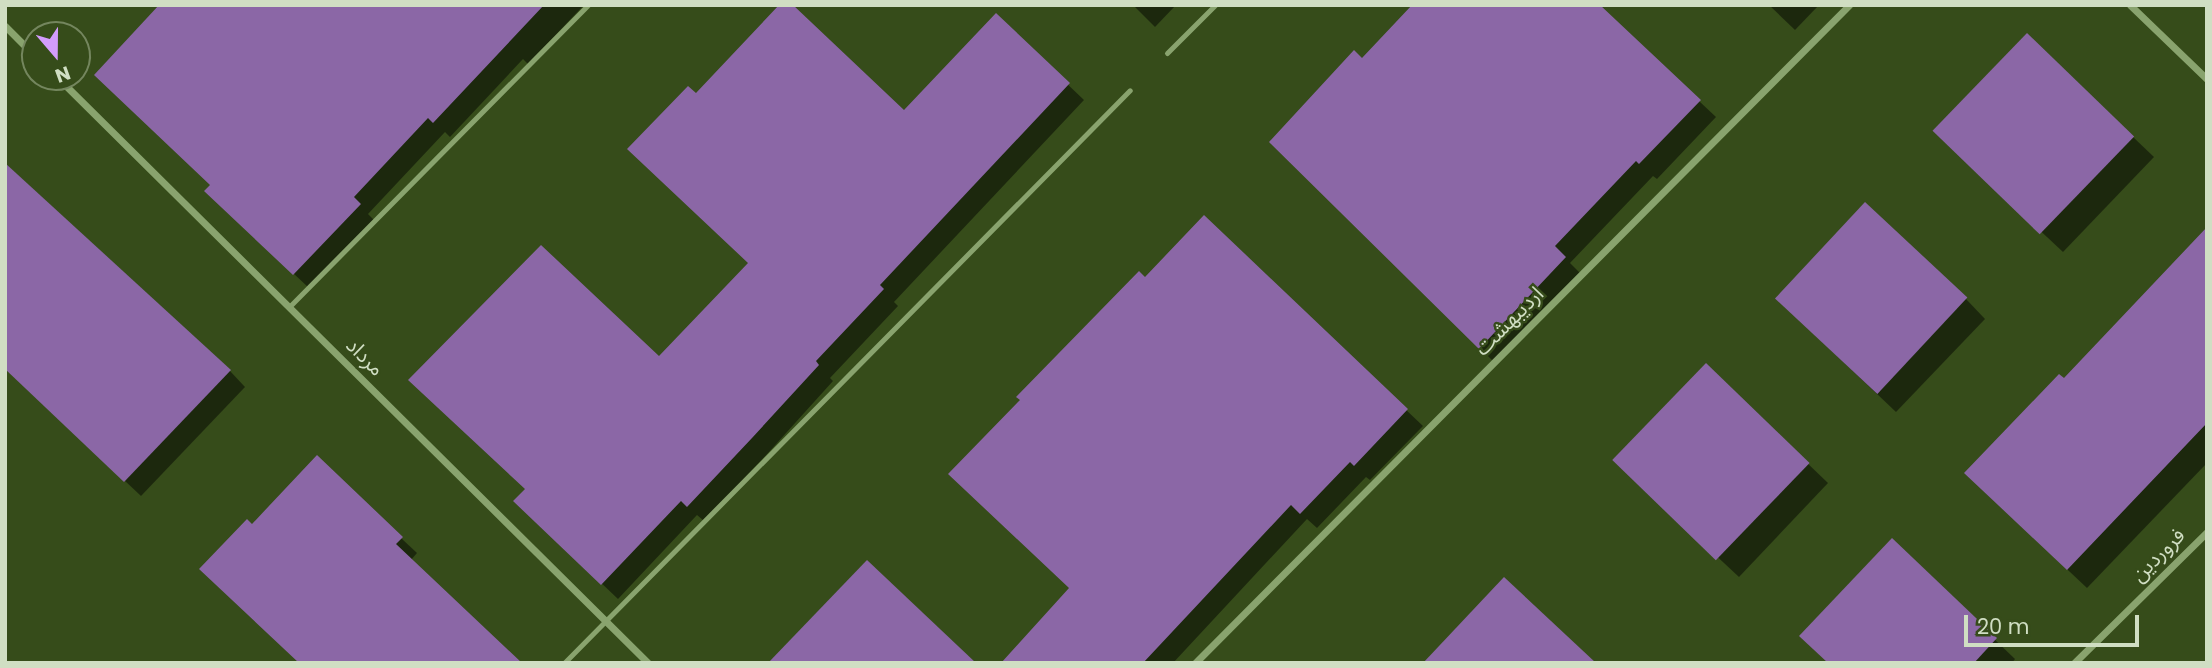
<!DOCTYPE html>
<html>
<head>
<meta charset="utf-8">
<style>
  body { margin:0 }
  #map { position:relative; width:2212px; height:668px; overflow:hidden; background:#364c1a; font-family:Poppins,"Noto Sans Arabic",sans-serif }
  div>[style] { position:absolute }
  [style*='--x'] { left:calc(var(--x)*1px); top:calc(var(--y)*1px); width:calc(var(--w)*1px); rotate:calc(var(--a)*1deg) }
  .shadow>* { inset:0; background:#0007 }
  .building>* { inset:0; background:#8b67a6; transform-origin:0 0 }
  .service>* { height:5px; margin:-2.5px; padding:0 2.5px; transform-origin:2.5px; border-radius:2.5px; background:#89a36e }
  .minor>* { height:7px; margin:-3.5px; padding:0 3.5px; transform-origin:3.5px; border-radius:3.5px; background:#89a36e }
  span { translate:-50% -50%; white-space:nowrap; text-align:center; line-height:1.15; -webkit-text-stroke:5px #364c1a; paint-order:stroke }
  .street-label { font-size:21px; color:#d0dec3 }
  .frame { position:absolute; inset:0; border:7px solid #d0dec3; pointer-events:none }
  .north { position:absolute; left:21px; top:21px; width:70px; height:70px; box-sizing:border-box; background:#364c1a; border:2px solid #74865e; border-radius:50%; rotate:160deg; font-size:19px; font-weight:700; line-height:28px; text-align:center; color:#d0dec3 }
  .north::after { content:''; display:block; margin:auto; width:24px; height:32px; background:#d39cfc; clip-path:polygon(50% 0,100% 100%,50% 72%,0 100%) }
  .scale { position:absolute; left:1964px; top:615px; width:175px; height:32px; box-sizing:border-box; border:4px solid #d0dec3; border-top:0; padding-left:9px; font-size:21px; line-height:24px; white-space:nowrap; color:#d0dec3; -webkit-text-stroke:5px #364c1a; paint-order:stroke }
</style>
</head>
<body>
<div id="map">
  <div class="shadow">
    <i style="clip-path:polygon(165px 5px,584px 5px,528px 64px,523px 59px,450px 137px,445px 132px,368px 214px,375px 221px,310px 289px,222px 206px,212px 185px)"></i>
    <i style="clip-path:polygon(1133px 5px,1176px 5px,1155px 27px)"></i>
    <i style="clip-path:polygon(1769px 5px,1819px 5px,1795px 30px)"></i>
    <i style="clip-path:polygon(996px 16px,1084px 100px,894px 302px,898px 306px,830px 378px,833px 381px,768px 453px,704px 521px,697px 515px,618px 599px,531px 516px,659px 358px,750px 264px,696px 96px,904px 113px)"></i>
    <i style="clip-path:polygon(2027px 36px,2154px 157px,2063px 252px,1955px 151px)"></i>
    <i style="clip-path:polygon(1362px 60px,1699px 101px,1716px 117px,1657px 179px,1653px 176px,1570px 263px,1581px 274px,1496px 364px,1271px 142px)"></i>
    <i style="clip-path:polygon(1204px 218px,1423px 426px,1370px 480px,1366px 477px,1317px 528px,1307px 519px,1173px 663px,1003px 663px,1071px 589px,1145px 280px)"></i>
    <i style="clip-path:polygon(2207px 229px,2207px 463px,2087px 588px,1986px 493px,2064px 380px)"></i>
    <i style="clip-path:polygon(1966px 299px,1985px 319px,1896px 412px,1796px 317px)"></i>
    <i style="clip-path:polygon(1706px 366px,1828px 483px,1739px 577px,1635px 480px)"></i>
    <i style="clip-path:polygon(5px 368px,230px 371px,245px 387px,141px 496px)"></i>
    <i style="clip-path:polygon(252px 527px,401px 538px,417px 553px,411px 560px)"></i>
    <i style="clip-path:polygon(1892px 541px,2015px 659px,2012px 663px,1829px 663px)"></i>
  </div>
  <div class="building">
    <i style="clip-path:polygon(159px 5px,544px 5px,433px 123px,428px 118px,354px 197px,361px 204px,293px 275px,204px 191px,210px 185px,94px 75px)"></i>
    <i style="clip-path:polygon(779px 5px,793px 5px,904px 110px,996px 13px,1070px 83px,880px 285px,884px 289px,816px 361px,819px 365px,752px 438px,687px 507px,681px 501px,601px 585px,513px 501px,525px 489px,408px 380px,541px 245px,659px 356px,748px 263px,627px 149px,688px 86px,696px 93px)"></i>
    <i style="clip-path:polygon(1412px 5px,1600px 5px,1701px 100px,1639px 164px,1636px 161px,1555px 246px,1566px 257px,1479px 349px,1269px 142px,1354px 50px,1362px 58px)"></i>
    <i style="left:2027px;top:33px;width:149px;height:136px;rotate:44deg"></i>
    <i style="clip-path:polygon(5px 163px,231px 370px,124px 482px,5px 369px)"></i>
    <i style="left:1865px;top:202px;width:140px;height:132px;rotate:43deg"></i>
    <i style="clip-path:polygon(1204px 215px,1408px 409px,1354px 466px,1350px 462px,1300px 514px,1291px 505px,1143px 663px,1001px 663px,1069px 588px,948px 474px,1020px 400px,1016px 397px,1139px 271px,1145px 277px)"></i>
    <i style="clip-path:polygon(2207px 227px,2207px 423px,2067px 570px,1964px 473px,2059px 374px,2064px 378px)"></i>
    <i style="left:1706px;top:363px;width:144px;height:135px;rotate:44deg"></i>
    <i style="clip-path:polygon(317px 455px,403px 537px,396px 544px,522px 663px,299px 663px,199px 569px,247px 519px,252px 524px)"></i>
    <i style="clip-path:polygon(1892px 538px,1997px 638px,1974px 663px,1828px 663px,1799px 636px)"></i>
    <i style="clip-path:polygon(867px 560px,976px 663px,768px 663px)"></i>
    <i style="clip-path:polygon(1504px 577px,1596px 663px,1423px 663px)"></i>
  </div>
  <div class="service">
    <i style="--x:1167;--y:53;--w:68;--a:-45"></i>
    <i style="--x:289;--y:307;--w:425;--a:-45.3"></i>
    <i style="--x:564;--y:663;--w:805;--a:-45.35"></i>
  </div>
  <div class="minor">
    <i style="--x:2130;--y:5;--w:107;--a:43.9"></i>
    <i style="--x:5;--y:26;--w:42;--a:45"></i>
    <i style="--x:57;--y:77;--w:832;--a:44.76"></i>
    <i style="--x:1195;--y:663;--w:928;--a:-45.17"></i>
    <i style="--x:2074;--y:663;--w:187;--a:-44.6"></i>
  </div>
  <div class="street-label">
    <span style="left:1509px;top:321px;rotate:-45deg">اردیبهشت</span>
    <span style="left:365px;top:357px;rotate:45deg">مرداد</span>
    <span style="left:2158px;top:555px;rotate:-45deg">فروردین</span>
  </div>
  <div class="frame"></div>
  <div class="north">N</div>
  <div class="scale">20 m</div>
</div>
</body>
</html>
